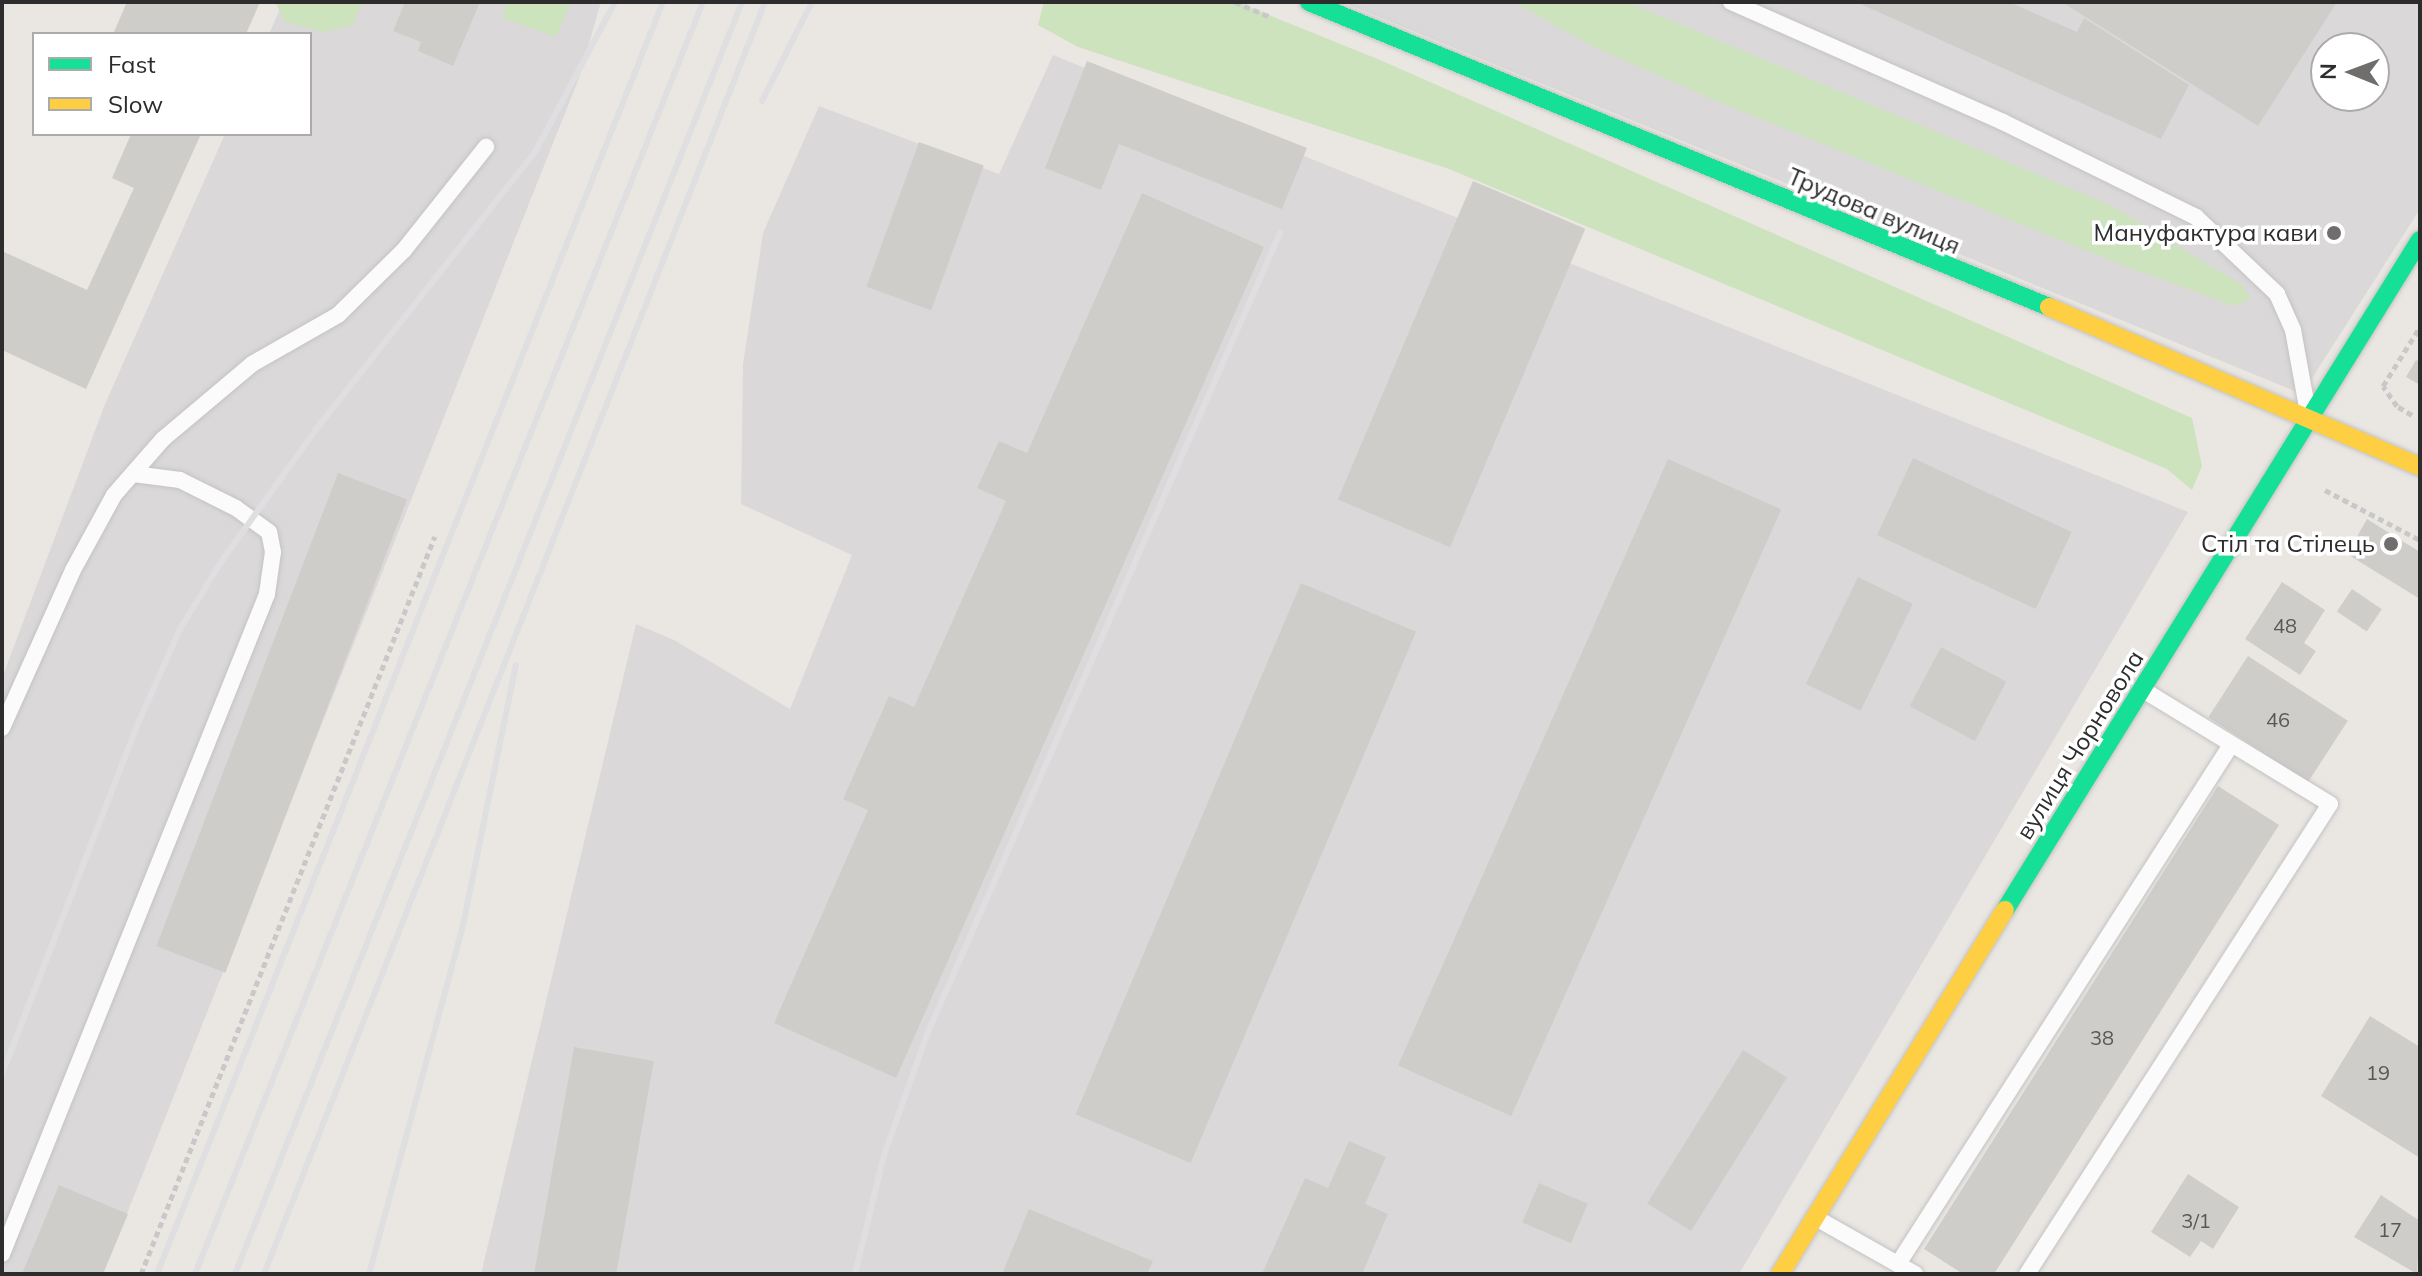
<!DOCTYPE html>
<html>
<head>
<meta charset="utf-8">
<style>
  body { margin:0 }
  #map { position:relative; width:2422px; height:1276px; overflow:hidden; background:#eae7e3; font-family:Mulish,sans-serif }
  div>[style] { position:absolute }
  [style*='--x'] { left:calc(var(--x)*1px); top:calc(var(--y)*1px); width:calc(var(--w)*1px); rotate:calc(var(--a)*1deg) }
  .industrial>* { inset:0; background:#dbd8da }
  .green>* { inset:0; background:#cce3be }
  .building>* { inset:0; background:#cfcdca; transform-origin:0 0 }
  .path>* { height:5px; margin-top:-2.5px; transform-origin:0; background:repeating-linear-gradient(90deg,#c8c8c8 0 6px,transparent 0 10px) }
  .roads { filter:drop-shadow(0 0 2px #c4c3c3) drop-shadow(0 0 2px #c4c3c3) }
  .lane>* { height:16px; margin:-8px; padding:0 8px; transform-origin:8px; border-radius:8px; background:#fcfbfb }
  .fast>* { height:18px; margin:-9px; padding:0 9px; transform-origin:9px; border-radius:9px; background:#16e098 }
  .slow>* { height:18px; margin:-9px; padding:0 9px; transform-origin:9px; border-radius:9px; background:#ffcf43 }
  .rail>* { height:6px; margin:-3px; padding:0 3px; transform-origin:3px; border-radius:3px; background:#dfdee0 }
  .dots>* { width:22px; height:22px; translate:-50% -50%; box-sizing:border-box; border:4px solid #fff; border-radius:50% }
  span { translate:-50% -50%; white-space:nowrap; text-align:center; line-height:1.15; -webkit-text-stroke:7px #fff; paint-order:stroke }
  .number-label { font-size:20px; color:#575756 }
  .number-label span { -webkit-text-stroke-width:0 }
  .street-label { font-size:24px; color:#2d2d2d }
  .poi-label { font-size:24px; color:#2d2d2d }
  .right { translate:-100% -50%; text-align:right }
  .frame { position:absolute; inset:0; border:4px solid #2d2d2d; pointer-events:none }
  .legend { position:absolute; left:32px; top:32px; width:280px; height:104px; box-sizing:border-box; background:#fff; border:2px solid #ababab; margin:0; padding:10px 14px; list-style:none; font-size:24px; color:#2d2d2d }
  .legend li { display:flex; align-items:center; gap:16px; height:40px }
  .legend b { width:40px; border:2px solid #ababab }
  .north { position:absolute; left:2310px; top:32px; width:80px; height:80px; box-sizing:border-box; background:#fff; border:2px solid #ababab; border-radius:50%; rotate:271deg; font-size:22px; font-weight:700; line-height:32px; text-align:center; color:#2d2d2d }
  .north::after { content:''; display:block; margin:auto; width:28px; height:36px; background:#6f6e6d; clip-path:polygon(50% 0,100% 100%,50% 72%,0 100%) }
</style>
</head>
<body>
<div id="map">
  <div class="industrial">
    <i style="clip-path:polygon(283px 2px,601px 2px,579px 78px,103px 1274px,2px 1274px,2px 678px,105px 404px,225px 134px,310px 134px,310px 34px,269px 34px)"></i>
    <i style="clip-path:polygon(evenodd,1342px 2px,2420px 2px,2420px 209px,2302px 394px,1342px 2px,2326px 48px,2374px 48px,2374px 96px,2326px 96px,2326px 48px)"></i>
    <i style="clip-path:polygon(1053px 55px,2188px 512px,1739px 1274px,481px 1274px,636px 624px,674px 640px,790px 709px,852px 555px,741px 504px,743px 364px,763px 233px,819px 106px,999px 174px)"></i>
  </div>
  <div class="green">
    <i style="clip-path:polygon(275px 2px,362px 2px,353px 25px,324px 32px,285px 22px)"></i>
    <i style="clip-path:polygon(508px 2px,571px 2px,556px 37px,502px 18px)"></i>
    <i style="clip-path:polygon(1044px 2px,1237px 2px,1380px 60px,2192px 418px,2202px 466px,2192px 490px,2167px 469px,1449px 169px,1078px 47px,1038px 25px)"></i>
    <i style="clip-path:polygon(1627px 2px,2110px 205px,2242px 285px,2251px 299px,2235px 306px,2127px 267px,1721px 103px,1594px 47px,1515px 3px)"></i>
  </div>
  <div class="building">
    <i style="clip-path:polygon(127px 2px,260px 2px,246px 34px,113px 34px)"></i>
    <i style="clip-path:polygon(405px 2px,480px 2px,453px 66px,418px 51px,421px 42px,393px 31px)"></i>
    <i style="clip-path:polygon(1856px 2px,2009px 2px,2077px 32px,2084px 18px,2189px 85px,2161px 139px)"></i>
    <i style="clip-path:polygon(2062px 2px,2337px 2px,2258px 126px)"></i>
    <i style="clip-path:polygon(1087px 61px,1307px 148px,1282px 209px,1119px 144px,1101px 190px,1045px 168px)"></i>
    <i style="clip-path:polygon(131px 134px,201px 134px,86px 389px,2px 350px,2px 251px,87px 290px,134px 188px,112px 178px)"></i>
    <i style="left:919px;top:142px;width:69px;height:154px;rotate:20deg"></i>
    <i style="left:1473px;top:181px;width:122px;height:346px;rotate:23deg"></i>
    <i style="clip-path:polygon(1142px 193px,1264px 247px,896px 1078px,774px 1023px,868px 810px,843px 799px,889px 696px,914px 707px,1006px 501px,977px 488px,999px 441px,1027px 453px)"></i>
    <i style="clip-path:polygon(2416px 360px,2420px 362px,2420px 385px,2406px 377px)"></i>
    <i style="left:1913px;top:458px;width:175px;height:85px;rotate:25deg"></i>
    <i style="left:1668px;top:459px;width:124px;height:664px;rotate:24deg"></i>
    <i style="left:338px;top:473px;width:74px;height:507px;rotate:21deg"></i>
    <i style="clip-path:polygon(2367px 519px,2420px 552px,2420px 599px,2347px 554px)"></i>
    <i style="left:1858px;top:577px;width:61px;height:119px;rotate:26deg"></i>
    <i style="clip-path:polygon(2282px 582px,2325px 610px,2304px 643px,2316px 651px,2300px 675px,2245px 639px)"></i>
    <i style="left:1301px;top:583px;width:125px;height:577px;rotate:23deg"></i>
    <i style="left:2352px;top:589px;width:36px;height:27px;rotate:34deg"></i>
    <i style="left:1941px;top:647px;width:74px;height:67px;rotate:28deg"></i>
    <i style="left:2248px;top:656px;width:119px;height:73px;rotate:33deg"></i>
    <i style="clip-path:polygon(2218px 786px,2279px 825px,1994px 1274px,1963px 1274px,1924px 1249px)"></i>
    <i style="clip-path:polygon(2370px 1016px,2420px 1047px,2420px 1158px,2321px 1096px)"></i>
    <i style="left:574px;top:1047px;width:81px;height:230px;rotate:10deg"></i>
    <i style="left:1743px;top:1050px;width:52px;height:181px;rotate:32deg"></i>
    <i style="clip-path:polygon(1349px 1141px,1386px 1157px,1365px 1204px,1388px 1214px,1362px 1274px,1262px 1274px,1305px 1178px,1328px 1188px)"></i>
    <i style="clip-path:polygon(2188px 1174px,2239px 1207px,2213px 1249px,2201px 1241px,2190px 1257px,2151px 1232px)"></i>
    <i style="left:1539px;top:1183px;width:53px;height:43px;rotate:23deg"></i>
    <i style="clip-path:polygon(59px 1185px,128px 1214px,103px 1274px,22px 1274px)"></i>
    <i style="clip-path:polygon(2381px 1195px,2420px 1221px,2417px 1274px,2354px 1237px)"></i>
    <i style="clip-path:polygon(1029px 1209px,1153px 1261px,1147px 1274px,1002px 1274px)"></i>
  </div>
  <div class="path">
    <i style="--x:1235;--y:2;--w:39;--a:23"></i>
    <i style="--x:2412;--y:415;--w:17;--a:-149"></i>
    <i style="--x:2397;--y:406;--w:24;--a:-125"></i>
    <i style="--x:2383;--y:386;--w:70;--a:-57.9"></i>
    <i style="--x:2325;--y:490;--w:107;--a:27.8"></i>
    <i style="--x:141;--y:1274;--w:794;--a:-68.28"></i>
  </div>
  <div class="roads">
    <div class="lane">
      <i style="--x:1731;--y:2;--w:297;--a:23.8"></i>
      <i style="--x:2003;--y:122;--w:215;--a:26.2"></i>
      <i style="--x:2196;--y:217;--w:112;--a:43.5"></i>
      <i style="--x:2277;--y:294;--w:39;--a:66"></i>
      <i style="--x:2293;--y:330;--w:78;--a:79.7"></i>
      <i style="--x:2;--y:728;--w:173;--a:-65.8"></i>
      <i style="--x:73;--y:570;--w:85;--a:-61.3"></i>
      <i style="--x:114;--y:495;--w:74;--a:-48.8"></i>
      <i style="--x:163;--y:439;--w:116;--a:-40.1"></i>
      <i style="--x:252;--y:364;--w:99;--a:-29.7"></i>
      <i style="--x:338;--y:315;--w:93;--a:-44.6"></i>
      <i style="--x:404;--y:250;--w:132;--a:-51.5"></i>
      <i style="--x:1816;--y:1218;--w:114;--a:29.5"></i>
      <i style="--x:2;--y:1254;--w:711;--a:-68.12"></i>
      <i style="--x:267;--y:594;--w:42;--a:-81.9"></i>
      <i style="--x:273;--y:552;--w:20;--a:-101"></i>
      <i style="--x:269;--y:532;--w:41;--a:-144"></i>
      <i style="--x:236;--y:508;--w:63;--a:-153.4"></i>
      <i style="--x:180;--y:480;--w:47;--a:-172.7"></i>
      <i style="--x:1898;--y:1264;--w:617;--a:-57.32"></i>
      <i style="--x:2027;--y:1274;--w:559;--a:-57.19"></i>
      <i style="--x:2330;--y:804;--w:219;--a:-148.6"></i>
    </div>
    <div class="fast">
      <i style="--x:1309;--y:2;--w:800;--a:22.4"></i>
      <i style="--x:2005;--y:910;--w:788;--a:-58.23"></i>
    </div>
    <div class="slow">
      <i style="--x:2049;--y:307;--w:404;--a:23.3"></i>
      <i style="--x:1780;--y:1274;--w:428;--a:-58.3"></i>
    </div>
  </div>
  <div class="rail">
    <i style="--x:762;--y:101;--w:111;--a:-63.2"></i>
    <i style="--x:2;--y:1074;--w:371;--a:-68.8"></i>
    <i style="--x:136;--y:728;--w:108;--a:-66"></i>
    <i style="--x:180;--y:629;--w:79;--a:-58.5"></i>
    <i style="--x:221;--y:562;--w:165;--a:-54.4"></i>
    <i style="--x:317;--y:428;--w:352;--a:-51.7"></i>
    <i style="--x:535;--y:152;--w:170;--a:-61.9"></i>
    <i style="--x:157;--y:1274;--w:1369;--a:-68.31"></i>
    <i style="--x:195;--y:1274;--w:1370;--a:-68.23"></i>
    <i style="--x:235;--y:1274;--w:1369;--a:-68.27"></i>
    <i style="--x:264;--y:1274;--w:1367;--a:-68.5"></i>
    <i style="--x:369;--y:1274;--w:361;--a:-74.9"></i>
    <i style="--x:463;--y:925;--w:265;--a:-78.5"></i>
    <i style="--x:855;--y:1274;--w:122;--a:-76.3"></i>
    <i style="--x:884;--y:1155;--w:131;--a:-70.3"></i>
    <i style="--x:928;--y:1032;--w:873;--a:-66.22"></i>
  </div>
  <div class="dots">
    <i style="left:2334px;top:233px;background:#6f6e6d"></i>
    <i style="left:2391px;top:544px;background:#6f6e6d"></i>
  </div>
  <div class="number-label">
    <span style="left:2285px;top:625px">48</span>
    <span style="left:2278px;top:719px">46</span>
    <span style="left:2102px;top:1037px">38</span>
    <span style="left:2378px;top:1072px">19</span>
    <span style="left:2196px;top:1220px">3/1</span>
    <span style="left:2390px;top:1229px">17</span>
  </div>
  <div class="street-label">
    <span style="left:1874px;top:211px;rotate:23deg">Трудова вулиця</span>
    <span style="left:2080px;top:745px;rotate:-58deg">вулиця Чорновола</span>
  </div>
  <div class="poi-label">
    <span class="right" style="left:2318px;top:233px">Мануфактура кави</span>
    <span class="right" style="left:2375px;top:544px">Стіл та Стілець</span>
  </div>
  <div class="frame"></div>
  <ul class="legend">
  <li><b style="height:10px;background:#16e098"></b>Fast</li>
  <li><b style="height:10px;background:#ffcf43"></b>Slow</li>
  </ul>
  <div class="north">N</div>
</div>
</body>
</html>
